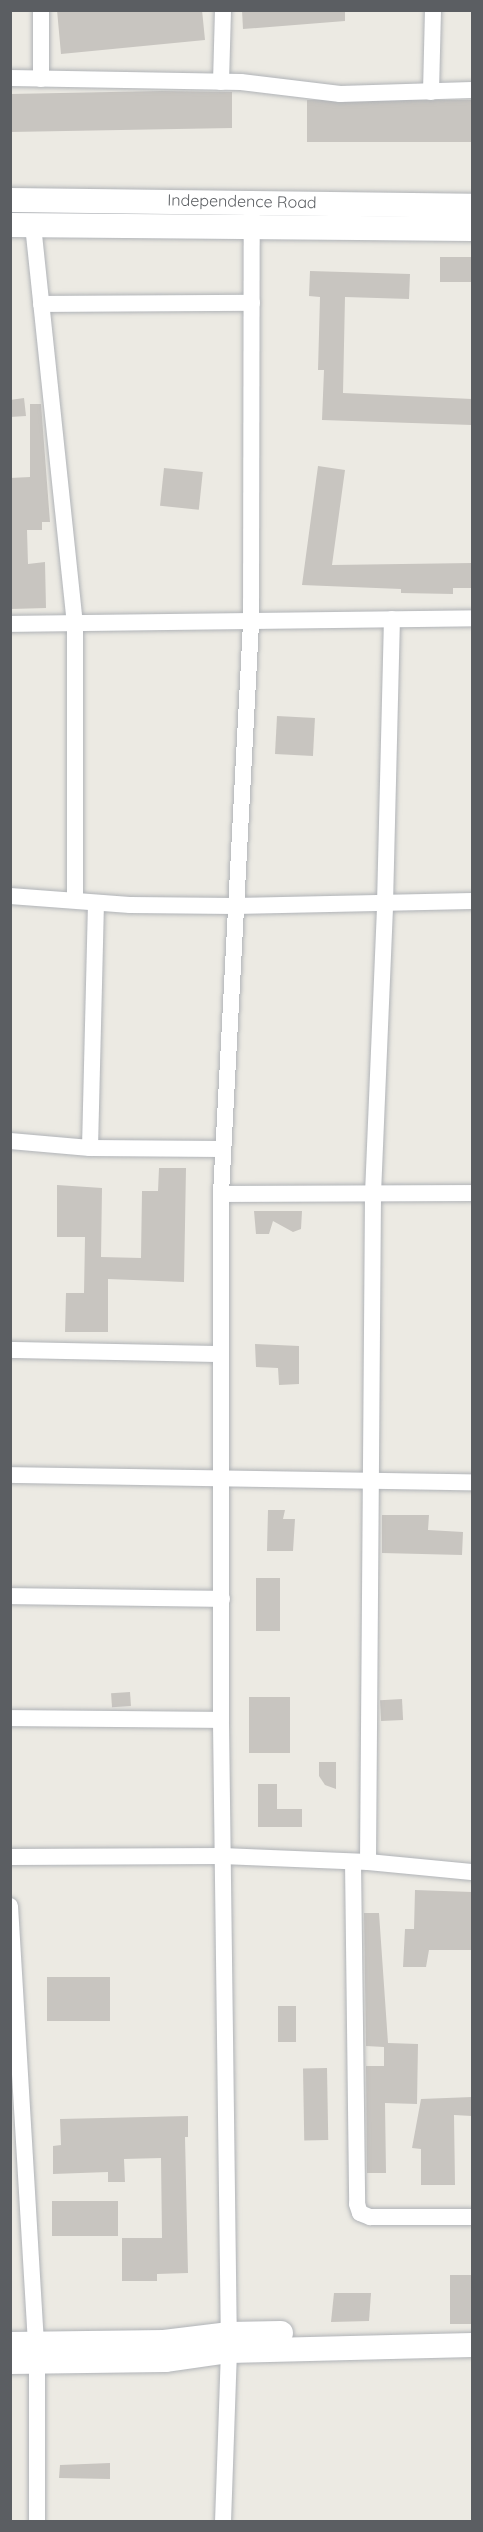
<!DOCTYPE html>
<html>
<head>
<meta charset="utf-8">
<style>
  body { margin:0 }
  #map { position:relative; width:483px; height:2532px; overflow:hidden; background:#eceae3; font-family:Quicksand,sans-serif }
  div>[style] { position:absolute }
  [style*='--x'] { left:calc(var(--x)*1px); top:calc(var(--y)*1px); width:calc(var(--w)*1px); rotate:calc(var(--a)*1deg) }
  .building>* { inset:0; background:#c8c5c0; transform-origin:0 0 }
  .roads { filter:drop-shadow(0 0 2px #b0b3b7) drop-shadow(0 0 2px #b0b3b7) }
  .street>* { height:16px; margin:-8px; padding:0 8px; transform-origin:8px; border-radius:8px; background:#fff }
  .secondary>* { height:24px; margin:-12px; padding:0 12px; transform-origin:12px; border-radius:12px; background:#fff }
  span { translate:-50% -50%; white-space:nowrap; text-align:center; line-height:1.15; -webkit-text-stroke:4.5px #fff; paint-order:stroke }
  .street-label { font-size:16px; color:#5b5e62 }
  .frame { position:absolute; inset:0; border:12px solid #5b5e62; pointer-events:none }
</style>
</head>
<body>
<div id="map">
  <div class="building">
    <i style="clip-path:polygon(57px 10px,202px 10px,205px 40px,61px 54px)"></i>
    <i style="clip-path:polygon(242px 10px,345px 10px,345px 21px,243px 29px)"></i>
    <i style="clip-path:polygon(162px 91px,232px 92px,232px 128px,10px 132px,10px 94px)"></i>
    <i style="left:472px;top:100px;width:42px;height:165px;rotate:90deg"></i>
    <i style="left:472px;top:257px;width:25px;height:32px;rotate:90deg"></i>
    <i style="clip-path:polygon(310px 271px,410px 274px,409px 299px,345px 297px,343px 393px,472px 399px,472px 425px,322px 420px,324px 370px,318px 370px,320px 297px,309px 296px)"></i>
    <i style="clip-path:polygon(24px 398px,26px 416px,10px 417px,10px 400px)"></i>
    <i style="clip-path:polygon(30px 404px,41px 404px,50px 522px,42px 522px,42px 530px,27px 530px,28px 564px,45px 562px,46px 608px,10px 609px,10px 478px,30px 477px)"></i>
    <i style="clip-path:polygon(318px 466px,345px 470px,332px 565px,472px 563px,472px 588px,453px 588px,453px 594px,401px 593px,401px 589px,302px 585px)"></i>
    <i style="left:164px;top:468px;width:39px;height:38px;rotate:6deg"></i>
    <i style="left:277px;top:716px;width:38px;height:38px;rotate:3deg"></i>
    <i style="clip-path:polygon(159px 1168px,186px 1168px,184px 1282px,108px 1279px,108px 1332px,65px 1332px,66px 1293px,84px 1293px,85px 1237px,57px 1237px,57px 1185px,102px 1188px,101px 1257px,141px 1258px,142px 1191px,158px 1191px)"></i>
    <i style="clip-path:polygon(254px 1211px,302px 1211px,301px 1229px,293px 1232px,273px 1221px,269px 1234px,256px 1234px)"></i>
    <i style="clip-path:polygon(255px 1344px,299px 1346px,299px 1384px,279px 1385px,278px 1368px,256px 1367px)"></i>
    <i style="clip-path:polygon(268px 1510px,285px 1510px,283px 1519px,295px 1519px,293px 1551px,267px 1551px)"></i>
    <i style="clip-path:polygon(382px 1515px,429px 1515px,428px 1530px,463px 1532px,462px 1555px,382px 1553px)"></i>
    <i style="left:256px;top:1578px;width:24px;height:53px"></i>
    <i style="left:130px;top:1692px;width:14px;height:19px;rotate:86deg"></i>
    <i style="left:249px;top:1697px;width:41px;height:56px"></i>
    <i style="left:402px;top:1699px;width:21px;height:22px;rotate:87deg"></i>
    <i style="clip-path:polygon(319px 1762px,336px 1762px,336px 1789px,325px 1785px,319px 1776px)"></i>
    <i style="clip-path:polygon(258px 1784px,277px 1784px,277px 1809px,302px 1809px,302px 1827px,258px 1827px)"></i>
    <i style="clip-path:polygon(415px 1890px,472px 1892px,472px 1950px,429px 1950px,426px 1967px,403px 1967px,405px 1929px,414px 1929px)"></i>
    <i style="clip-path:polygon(364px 1913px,379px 1913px,388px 2043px,418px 2044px,417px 2104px,385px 2103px,386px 2173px,367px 2173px,366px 2066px,384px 2066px,384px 2047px,366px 2046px)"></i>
    <i style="left:110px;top:1977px;width:44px;height:63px;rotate:90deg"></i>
    <i style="left:278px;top:2006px;width:18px;height:36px"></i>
    <i style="left:327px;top:2068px;width:72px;height:24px;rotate:89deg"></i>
    <i style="clip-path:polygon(472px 2097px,472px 2116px,454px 2115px,455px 2185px,421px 2185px,421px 2149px,412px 2148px,421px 2099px)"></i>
    <i style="clip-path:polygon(188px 2116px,188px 2137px,185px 2137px,188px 2273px,157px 2274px,157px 2281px,122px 2281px,122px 2238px,162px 2238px,161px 2158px,124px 2159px,125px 2182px,108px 2182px,108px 2172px,53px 2174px,53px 2146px,61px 2145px,60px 2119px)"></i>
    <i style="left:52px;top:2201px;width:66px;height:35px"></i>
    <i style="left:472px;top:2275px;width:49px;height:22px;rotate:90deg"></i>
    <i style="clip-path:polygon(334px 2293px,371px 2293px,369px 2321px,331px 2322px)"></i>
    <i style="clip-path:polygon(110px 2463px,110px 2479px,59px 2478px,60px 2465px)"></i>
  </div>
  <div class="roads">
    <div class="street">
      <i style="--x:10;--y:78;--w:231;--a:1"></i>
      <i style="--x:241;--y:82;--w:100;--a:6.9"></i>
      <i style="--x:340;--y:94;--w:132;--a:-1.7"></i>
      <i style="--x:41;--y:79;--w:69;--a:-90"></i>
      <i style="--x:221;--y:82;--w:72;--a:-88.4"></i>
      <i style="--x:431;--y:92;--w:82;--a:-88.6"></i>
      <i style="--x:33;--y:225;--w:401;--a:84"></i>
      <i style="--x:75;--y:624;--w:276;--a:90"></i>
      <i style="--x:41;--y:304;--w:211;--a:-0.3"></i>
      <i style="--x:10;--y:624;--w:462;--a:-0.7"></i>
      <i style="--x:10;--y:896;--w:120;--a:4.3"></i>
      <i style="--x:130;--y:905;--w:105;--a:0.5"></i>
      <i style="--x:235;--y:906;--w:237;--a:-1.2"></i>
      <i style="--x:10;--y:1141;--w:80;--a:5"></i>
      <i style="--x:90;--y:1148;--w:132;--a:0.4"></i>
      <i style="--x:90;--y:1148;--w:245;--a:-88.6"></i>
      <i style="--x:221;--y:1194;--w:251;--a:-0.2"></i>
      <i style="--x:10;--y:1350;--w:211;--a:1.1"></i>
      <i style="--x:10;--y:1475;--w:462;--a:0.9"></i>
      <i style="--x:10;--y:1596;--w:212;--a:0.8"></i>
      <i style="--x:10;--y:1718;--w:211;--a:0.5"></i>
      <i style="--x:10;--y:1857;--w:212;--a:-0.3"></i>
      <i style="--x:222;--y:1856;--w:146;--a:2.4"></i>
      <i style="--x:368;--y:1862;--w:104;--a:5.5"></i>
      <i style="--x:353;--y:1862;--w:342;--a:89.3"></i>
      <i style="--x:357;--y:2204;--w:9;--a:72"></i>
      <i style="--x:360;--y:2213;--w:11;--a:22"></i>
      <i style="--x:370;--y:2217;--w:102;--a:0"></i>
      <i style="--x:368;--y:1862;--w:668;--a:-89.57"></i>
      <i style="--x:373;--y:1194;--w:290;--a:-87.6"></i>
      <i style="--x:385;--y:904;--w:285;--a:-88.6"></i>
      <i style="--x:10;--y:1906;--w:440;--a:86.6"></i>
      <i style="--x:37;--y:2362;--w:160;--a:90"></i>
      <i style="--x:223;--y:2522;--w:171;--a:-88"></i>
      <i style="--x:229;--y:2351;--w:631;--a:-90.73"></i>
      <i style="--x:221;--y:1720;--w:526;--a:-90"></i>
      <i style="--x:221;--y:1194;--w:572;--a:-86.99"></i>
      <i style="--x:251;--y:623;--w:407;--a:-89.9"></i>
    </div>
    <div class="secondary">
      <i style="--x:10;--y:200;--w:462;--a:0.7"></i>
      <i style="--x:10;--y:225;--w:462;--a:0.5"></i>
      <i style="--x:10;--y:2344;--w:154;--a:-0.7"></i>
      <i style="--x:164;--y:2342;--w:64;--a:-7.1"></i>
      <i style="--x:228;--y:2334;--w:53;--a:-1.1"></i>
      <i style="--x:10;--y:2362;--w:155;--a:-0.7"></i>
      <i style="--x:165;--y:2360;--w:65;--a:-8"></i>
      <i style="--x:229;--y:2351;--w:243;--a:-1.4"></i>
    </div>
  </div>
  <div class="street-label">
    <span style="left:242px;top:201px;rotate:1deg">Independence Road</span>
  </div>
  <div class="frame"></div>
</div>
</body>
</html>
